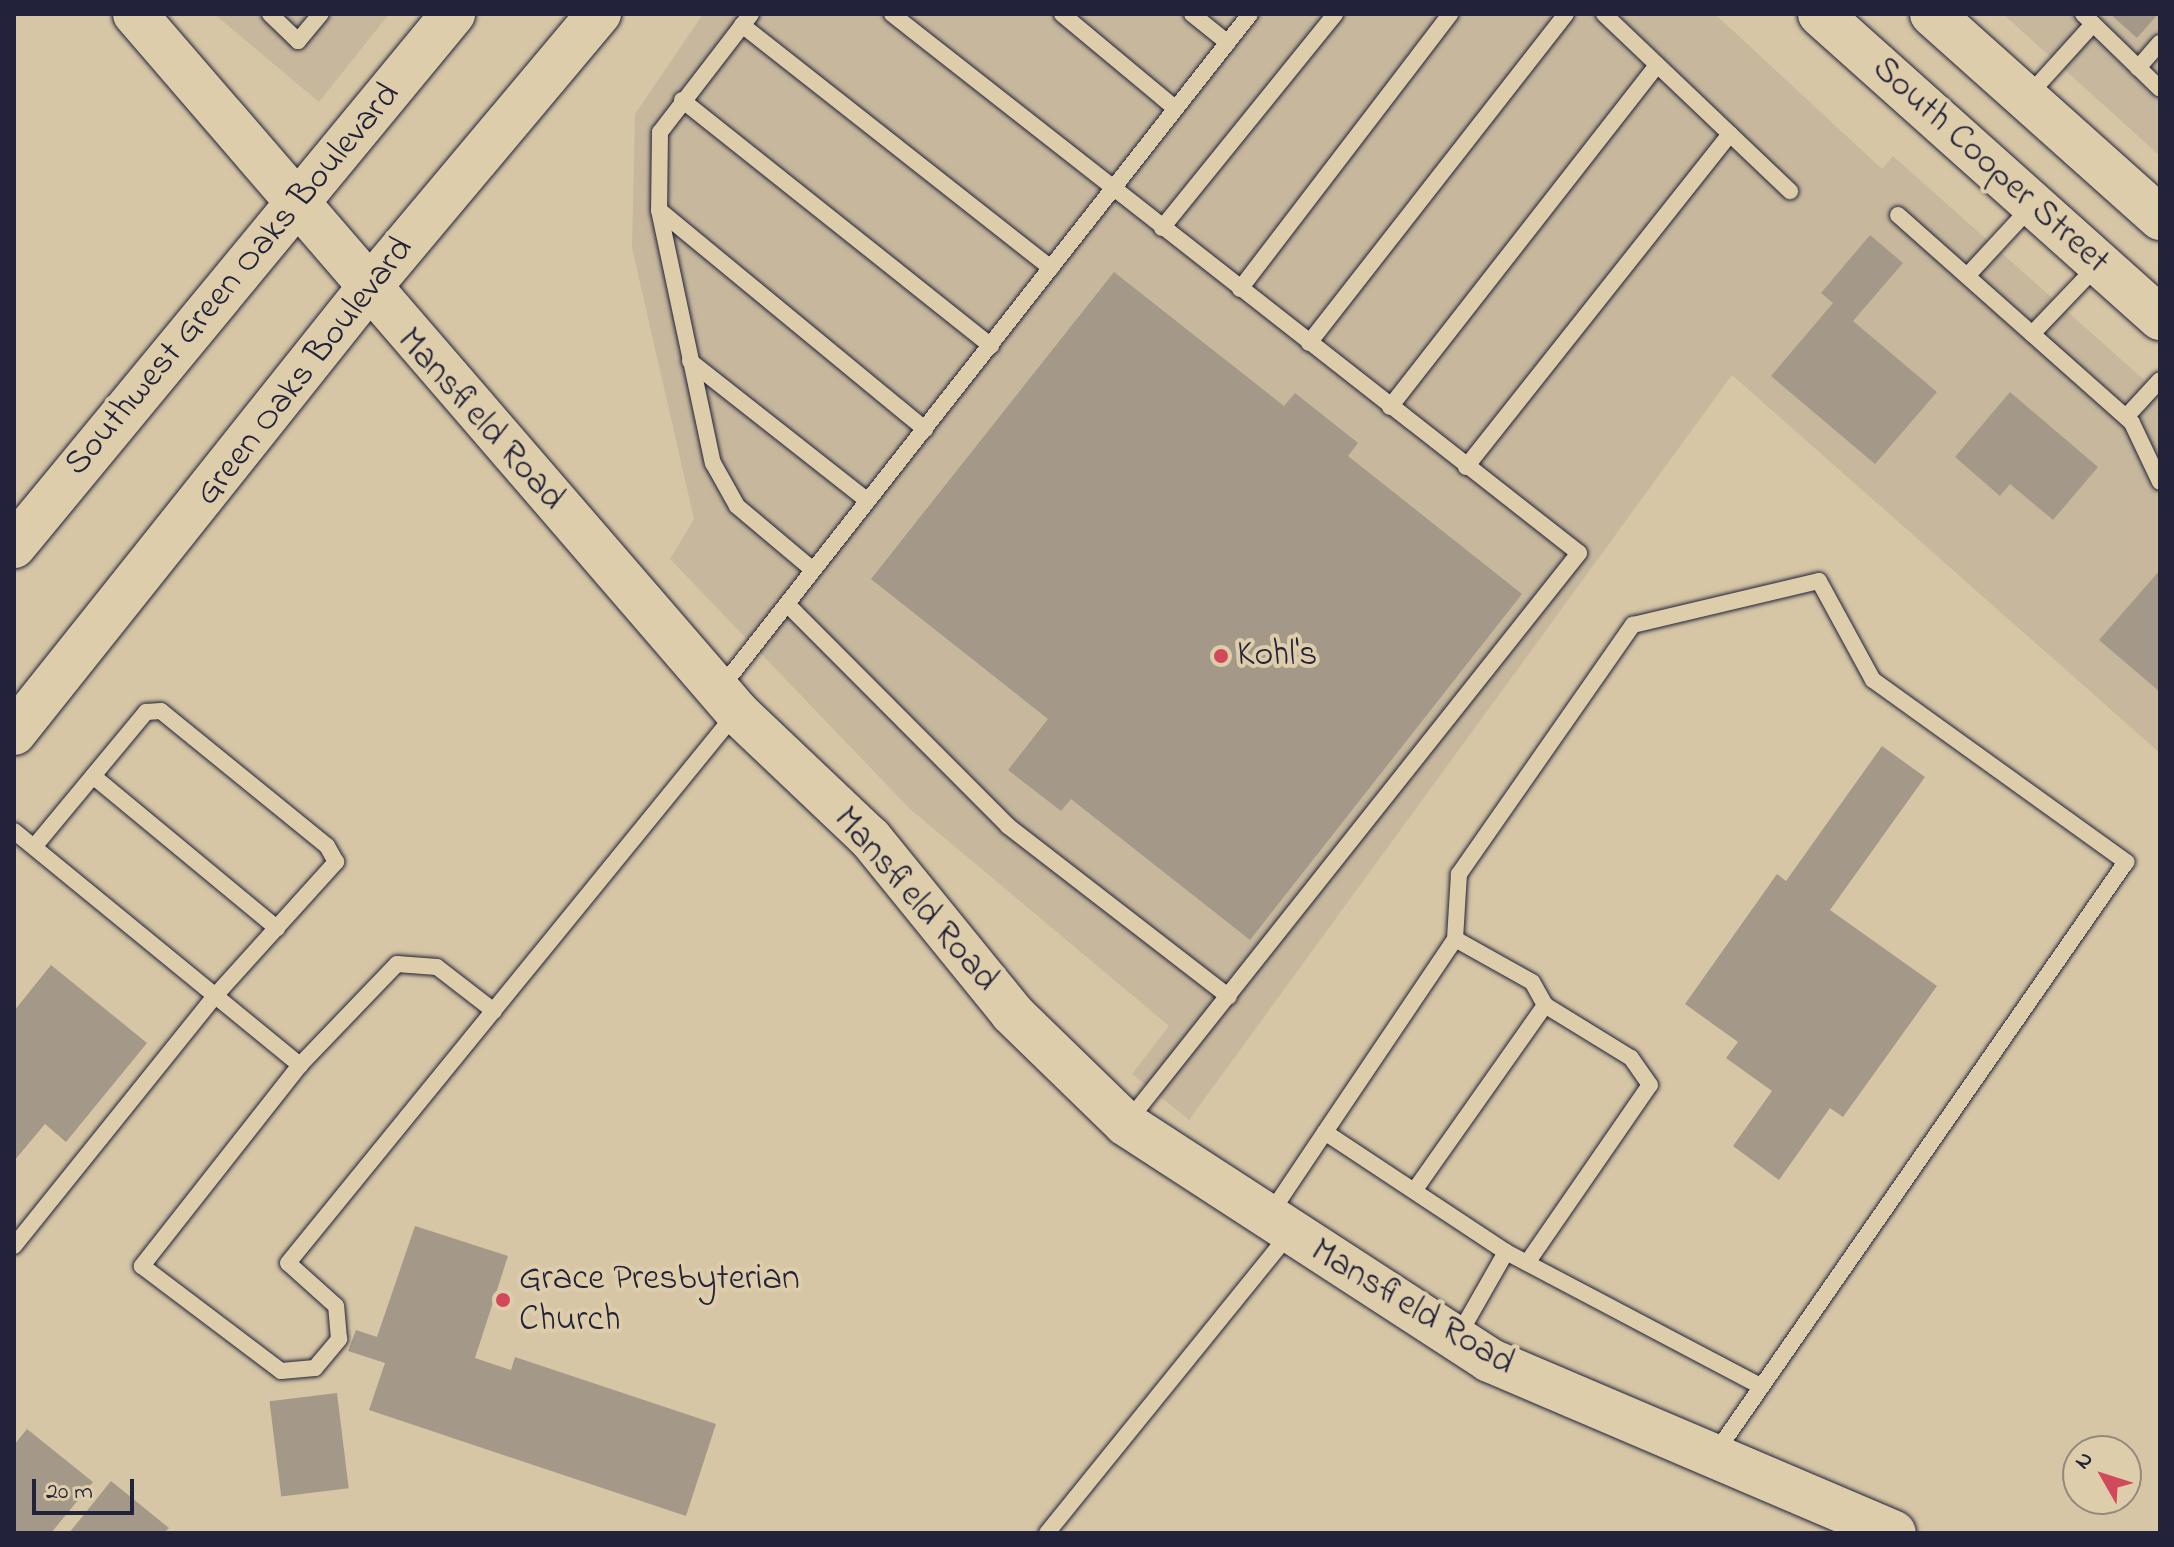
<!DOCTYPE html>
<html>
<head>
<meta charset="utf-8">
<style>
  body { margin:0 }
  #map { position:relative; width:2174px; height:1547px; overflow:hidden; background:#d6c6a6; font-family:"Indie Flower",sans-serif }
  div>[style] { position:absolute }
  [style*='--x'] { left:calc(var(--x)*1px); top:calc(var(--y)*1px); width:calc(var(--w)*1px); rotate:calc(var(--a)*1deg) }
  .built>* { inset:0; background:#c7b89d }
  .building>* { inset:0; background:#a49988; transform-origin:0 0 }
  .roads { filter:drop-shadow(0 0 2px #22223b) drop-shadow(0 0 2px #22223b) }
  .lane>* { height:16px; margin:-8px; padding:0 8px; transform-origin:8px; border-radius:8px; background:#decdaa }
  .secondary>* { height:44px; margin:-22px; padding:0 22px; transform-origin:22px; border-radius:22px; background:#decdaa }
  .primary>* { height:44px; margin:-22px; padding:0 22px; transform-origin:22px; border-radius:22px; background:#decdaa }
  .dots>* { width:22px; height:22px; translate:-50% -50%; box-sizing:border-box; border:4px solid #decdaa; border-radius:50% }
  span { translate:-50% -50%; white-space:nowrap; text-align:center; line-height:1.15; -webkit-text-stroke:8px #decdaa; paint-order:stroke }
  .street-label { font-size:36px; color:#22223b }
  .poi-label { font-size:36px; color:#22223b }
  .left { translate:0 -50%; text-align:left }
  .frame { position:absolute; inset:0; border:16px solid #22223b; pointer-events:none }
  .north { position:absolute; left:2062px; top:1435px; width:80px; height:80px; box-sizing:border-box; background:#decdaa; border:2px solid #93897e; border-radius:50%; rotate:309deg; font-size:22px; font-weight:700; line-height:32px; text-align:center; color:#22223b }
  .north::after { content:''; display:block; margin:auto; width:28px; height:36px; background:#d1495b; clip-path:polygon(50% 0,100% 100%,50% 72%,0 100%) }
  .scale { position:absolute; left:32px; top:1479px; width:102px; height:36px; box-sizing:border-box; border:4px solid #22223b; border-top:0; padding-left:10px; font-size:24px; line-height:28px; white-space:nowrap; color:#22223b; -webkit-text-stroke:6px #decdaa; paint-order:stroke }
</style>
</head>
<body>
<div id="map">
  <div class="built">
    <i style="clip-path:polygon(214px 14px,389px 14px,319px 102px)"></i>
    <i style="clip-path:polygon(703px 14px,1715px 14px,1882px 169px,1893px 156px,2160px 394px,2160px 753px,1732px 375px,1189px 1120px,1132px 1074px,1169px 1026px,910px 809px,670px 559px,694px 519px,632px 248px,635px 114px)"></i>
    <i style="clip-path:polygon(2003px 14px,2160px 14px,2160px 156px)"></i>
  </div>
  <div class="building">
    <i style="clip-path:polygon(2110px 14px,2158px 14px,2137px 38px)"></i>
    <i style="clip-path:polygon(1870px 235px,1903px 263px,1853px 321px,1937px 392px,1875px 464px,1771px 376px,1833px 303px,1821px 293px)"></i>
    <i style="clip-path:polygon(1114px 272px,1284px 406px,1295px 393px,1358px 443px,1348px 456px,1522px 594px,1250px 940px,1071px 799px,1061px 811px,1008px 770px,1048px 719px,871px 579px)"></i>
    <i style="clip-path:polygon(2010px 392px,2098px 467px,2053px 520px,2010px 484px,2000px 496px,1955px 457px)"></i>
    <i style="clip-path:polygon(2160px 570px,2160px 692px,2099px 640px)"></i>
    <i style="clip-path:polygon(1882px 746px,1925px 777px,1830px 910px,1937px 986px,1843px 1117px,1830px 1108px,1779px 1180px,1733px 1146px,1772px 1091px,1726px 1058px,1738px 1042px,1685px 1004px,1777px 874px,1786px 881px)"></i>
    <i style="clip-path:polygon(51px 965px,147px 1043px,66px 1142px,45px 1124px,14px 1161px,14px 1011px)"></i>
    <i style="clip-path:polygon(415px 1226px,508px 1256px,475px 1358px,511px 1370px,515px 1357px,716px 1424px,686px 1516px,369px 1410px,385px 1363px,348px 1351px,356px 1330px,377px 1337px)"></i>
    <i style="left:337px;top:1393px;width:96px;height:68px;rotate:83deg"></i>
    <i style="clip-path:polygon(27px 1429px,93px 1482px,51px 1533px,14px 1533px,14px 1445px)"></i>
    <i style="clip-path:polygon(111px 1481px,169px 1528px,164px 1533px,69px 1533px)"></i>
  </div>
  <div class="roads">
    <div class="lane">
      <i style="--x:270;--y:14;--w:39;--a:44"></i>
      <i style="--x:298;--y:41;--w:35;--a:-50"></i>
      <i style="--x:751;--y:14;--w:149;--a:127.6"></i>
      <i style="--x:660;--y:132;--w:78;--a:90.7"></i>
      <i style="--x:659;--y:210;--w:259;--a:78"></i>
      <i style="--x:713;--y:463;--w:49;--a:60.8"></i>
      <i style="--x:737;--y:506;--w:99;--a:40.1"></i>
      <i style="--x:892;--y:14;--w:873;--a:38.12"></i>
      <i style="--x:1579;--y:553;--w:729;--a:128.43"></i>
      <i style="--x:1062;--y:14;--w:148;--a:39.8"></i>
      <i style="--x:1192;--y:14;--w:46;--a:38.9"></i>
      <i style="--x:1604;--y:14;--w:257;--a:43.6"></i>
      <i style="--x:2083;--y:14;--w:107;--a:44.2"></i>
      <i style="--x:742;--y:25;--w:393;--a:38.2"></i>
      <i style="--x:2138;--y:68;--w:33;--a:-49"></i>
      <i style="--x:2026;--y:98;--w:100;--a:-47.8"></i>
      <i style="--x:682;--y:100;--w:395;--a:38.5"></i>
      <i style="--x:659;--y:210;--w:345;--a:39.5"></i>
      <i style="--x:1898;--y:215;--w:313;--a:41.6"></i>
      <i style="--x:2132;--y:423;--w:65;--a:64.6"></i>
      <i style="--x:1162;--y:228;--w:275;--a:-51"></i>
      <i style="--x:1967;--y:276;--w:94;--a:-47.2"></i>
      <i style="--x:1240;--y:289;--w:346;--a:-52.6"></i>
      <i style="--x:2032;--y:334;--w:94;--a:-46.3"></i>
      <i style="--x:1309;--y:343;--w:417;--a:-52"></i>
      <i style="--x:690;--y:361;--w:226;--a:38.2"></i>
      <i style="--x:1390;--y:407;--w:434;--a:-52"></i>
      <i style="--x:2126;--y:417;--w:50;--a:-47.4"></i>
      <i style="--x:1466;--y:467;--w:425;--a:-51.6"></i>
      <i style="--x:787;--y:604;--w:313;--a:45.1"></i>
      <i style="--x:1008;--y:826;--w:279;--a:37.7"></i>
      <i style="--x:720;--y:689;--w:858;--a:-51.86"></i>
      <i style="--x:93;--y:776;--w:239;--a:39.6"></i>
      <i style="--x:14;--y:831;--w:370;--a:39.3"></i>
      <i style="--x:300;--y:1065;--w:256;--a:128.2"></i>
      <i style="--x:142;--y:1266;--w:174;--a:37.1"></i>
      <i style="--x:281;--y:1371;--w:34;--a:-5"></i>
      <i style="--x:315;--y:1368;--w:38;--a:-50"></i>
      <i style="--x:339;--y:1339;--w:33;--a:-95"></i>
      <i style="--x:336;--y:1306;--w:64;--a:-138.1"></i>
      <i style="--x:288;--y:1263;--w:709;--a:-50.84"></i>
      <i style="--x:300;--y:1065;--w:140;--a:-46.2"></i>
      <i style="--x:397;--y:964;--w:40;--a:4.3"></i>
      <i style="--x:437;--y:967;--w:72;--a:37.7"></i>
      <i style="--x:1414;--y:1191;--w:228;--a:-54.8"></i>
      <i style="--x:1545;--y:1005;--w:26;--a:-119"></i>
      <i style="--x:1532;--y:982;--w:88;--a:-150.8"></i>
      <i style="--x:1270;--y:1214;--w:99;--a:-56.1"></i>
      <i style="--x:14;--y:1246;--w:321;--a:-51.2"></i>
      <i style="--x:215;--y:996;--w:181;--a:-47.9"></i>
      <i style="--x:336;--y:862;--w:18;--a:-119"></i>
      <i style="--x:327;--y:846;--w:214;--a:-140.9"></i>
      <i style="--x:161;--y:711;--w:15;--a:176"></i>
      <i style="--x:146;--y:712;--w:175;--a:129.7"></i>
      <i style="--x:1506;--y:1252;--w:285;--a:27.8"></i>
      <i style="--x:1527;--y:1263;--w:216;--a:-55.4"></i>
      <i style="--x:1650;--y:1085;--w:33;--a:-125"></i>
      <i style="--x:1631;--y:1058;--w:101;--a:-148.4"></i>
      <i style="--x:1457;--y:1338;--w:99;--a:-60.3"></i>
      <i style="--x:1506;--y:1252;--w:217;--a:-146.5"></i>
      <i style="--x:1325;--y:1132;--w:233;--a:-56"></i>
      <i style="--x:1455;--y:939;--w:65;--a:-86.5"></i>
      <i style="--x:1459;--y:874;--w:304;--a:-55.1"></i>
      <i style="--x:1633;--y:625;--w:191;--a:-13.3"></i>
      <i style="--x:1819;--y:581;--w:113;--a:61.4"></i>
      <i style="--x:1873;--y:680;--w:312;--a:35.7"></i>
      <i style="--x:2126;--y:862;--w:722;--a:124.79"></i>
      <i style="--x:1047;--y:1533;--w:385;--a:-51"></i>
    </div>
    <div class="secondary">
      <i style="--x:135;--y:14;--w:922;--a:49.22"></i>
      <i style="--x:737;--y:712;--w:183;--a:43.5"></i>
      <i style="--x:870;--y:838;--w:225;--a:50.9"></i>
      <i style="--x:1012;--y:1013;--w:159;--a:44.2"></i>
      <i style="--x:1126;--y:1124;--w:433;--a:33"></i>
      <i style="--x:1489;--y:1360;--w:440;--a:23.1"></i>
      <i style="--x:14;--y:546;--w:690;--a:-50.47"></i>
      <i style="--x:14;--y:733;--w:566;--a:-51.45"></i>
      <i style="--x:367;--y:290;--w:361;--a:-50"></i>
    </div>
    <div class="primary">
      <i style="--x:1820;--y:14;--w:456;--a:41.8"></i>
      <i style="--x:1932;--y:14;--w:306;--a:41.8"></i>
    </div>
  </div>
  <div class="dots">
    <i style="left:1221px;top:656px;background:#d1495b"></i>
    <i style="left:503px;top:1300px;background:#d1495b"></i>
  </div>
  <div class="street-label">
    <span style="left:1990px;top:166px;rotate:42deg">South Cooper Street</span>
    <span style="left:233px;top:280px;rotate:-50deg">Southwest Green Oaks Boulevard</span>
    <span style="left:305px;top:372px;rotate:-52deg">Green Oaks Boulevard</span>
    <span style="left:480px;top:420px;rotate:48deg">Mansfield Road</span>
    <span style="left:915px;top:900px;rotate:49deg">Mansfield Road</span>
    <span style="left:1412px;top:1308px;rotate:31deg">Mansfield Road</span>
  </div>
  <div class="poi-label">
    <span class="left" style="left:1237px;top:656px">Kohl's</span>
    <span class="left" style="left:519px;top:1300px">Grace Presbyterian<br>Church</span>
  </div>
  <div class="frame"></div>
  <div class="north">N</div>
  <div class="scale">20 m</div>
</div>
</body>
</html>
